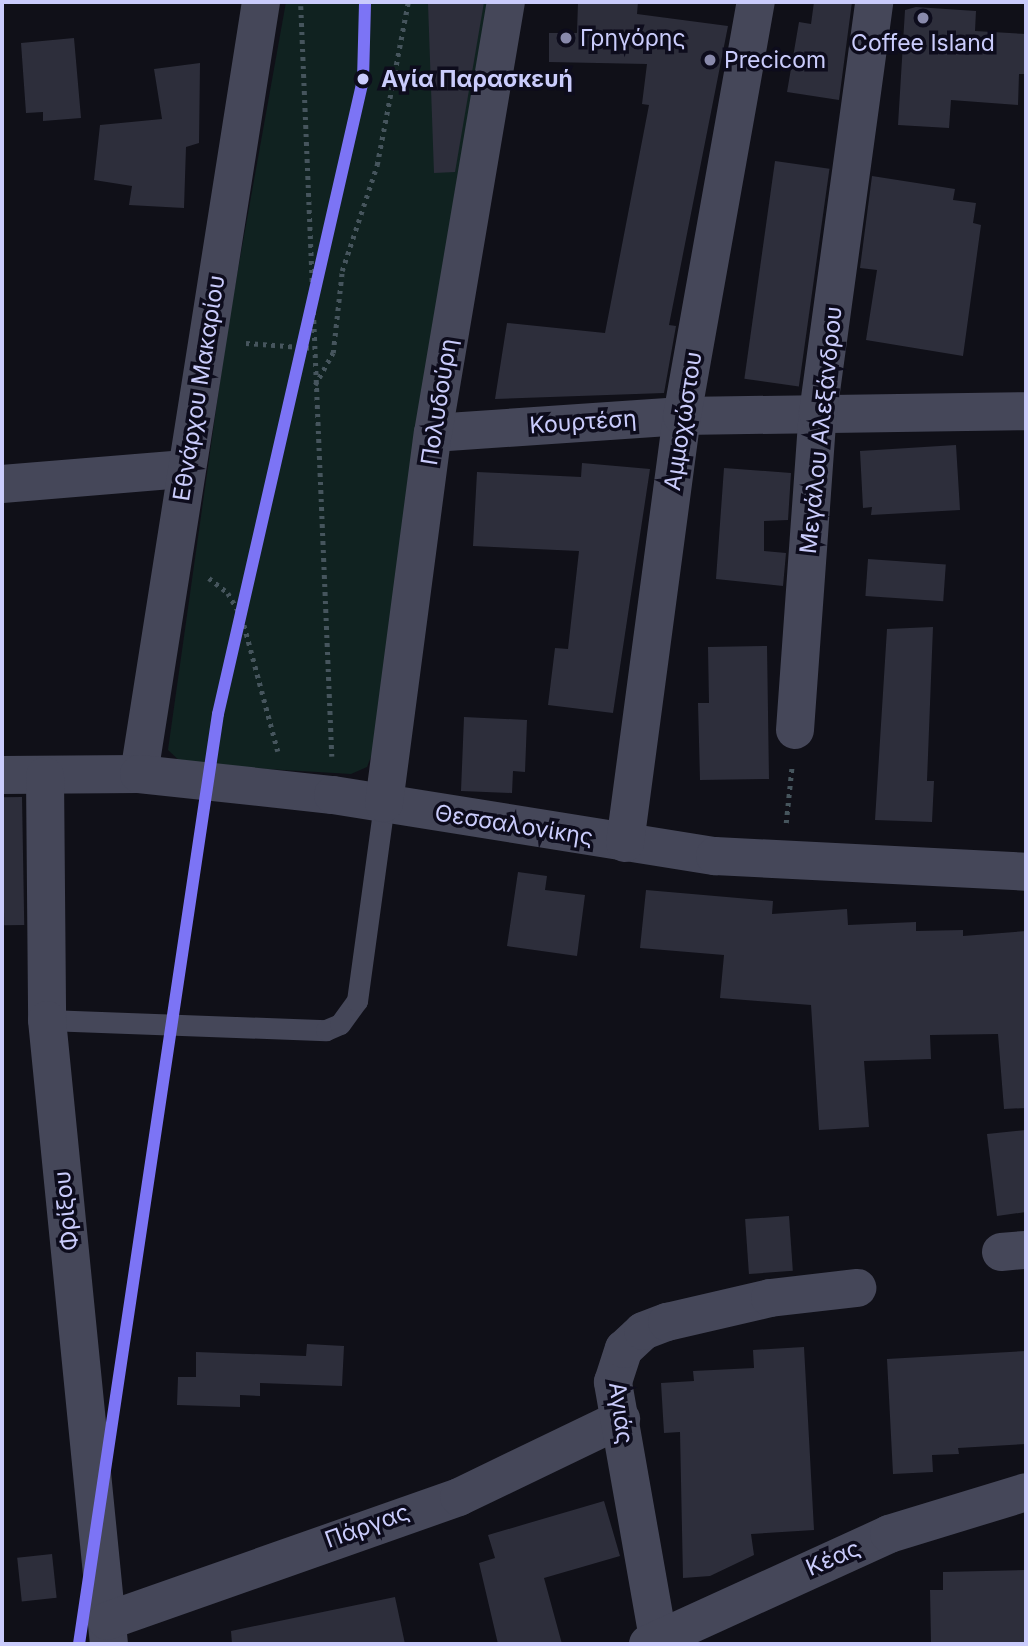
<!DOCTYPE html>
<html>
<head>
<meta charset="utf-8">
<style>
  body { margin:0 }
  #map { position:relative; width:1028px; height:1646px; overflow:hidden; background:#101018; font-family:Inter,sans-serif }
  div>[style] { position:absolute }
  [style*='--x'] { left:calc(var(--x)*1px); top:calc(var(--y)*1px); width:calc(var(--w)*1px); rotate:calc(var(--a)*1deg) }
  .green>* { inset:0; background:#102220 }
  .building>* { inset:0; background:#2d2e3b; transform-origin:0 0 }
  .path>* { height:4.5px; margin-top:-2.25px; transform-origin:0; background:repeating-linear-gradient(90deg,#46555d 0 3.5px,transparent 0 8.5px) }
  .service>* { height:21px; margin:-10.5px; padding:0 10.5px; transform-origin:10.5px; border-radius:10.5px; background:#454759 }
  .minor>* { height:38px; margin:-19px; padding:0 19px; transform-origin:19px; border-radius:19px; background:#454759 }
  .metro-1>* { height:12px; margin:-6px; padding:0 6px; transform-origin:6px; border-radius:6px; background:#7c74f5 }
  .dots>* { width:19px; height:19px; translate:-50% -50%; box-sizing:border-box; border:4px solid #0d0c1c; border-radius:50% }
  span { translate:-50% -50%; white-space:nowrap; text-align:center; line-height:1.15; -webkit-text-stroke:7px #0d0c1c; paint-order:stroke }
  .poi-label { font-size:23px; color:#caccfc }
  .left { translate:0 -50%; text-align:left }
  .stop-label { font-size:23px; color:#caccfc; font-weight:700 }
  .street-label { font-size:23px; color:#caccfc }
  .frame { position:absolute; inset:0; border:4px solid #caccfc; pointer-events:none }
</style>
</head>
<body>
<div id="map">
  <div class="green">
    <i style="clip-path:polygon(286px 2px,490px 2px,375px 746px,367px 767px,351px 774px,183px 764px,168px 750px,228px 325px)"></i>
  </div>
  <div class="building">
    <i style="clip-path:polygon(484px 2px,455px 172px,434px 173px,428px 3px)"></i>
    <i style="clip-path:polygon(578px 2px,638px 2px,637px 14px,728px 26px,669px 325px,676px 326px,664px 393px,495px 399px,507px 323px,605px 333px,649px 105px,642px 104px,647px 64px,549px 62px,549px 33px,577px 33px)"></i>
    <i style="clip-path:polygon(814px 2px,852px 2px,839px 100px,787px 92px,799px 22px,811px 24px)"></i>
    <i style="clip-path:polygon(916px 7px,976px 11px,975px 31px,1026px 34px,1026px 74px,1019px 74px,1018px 105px,951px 100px,949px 128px,898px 125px,905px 10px)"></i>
    <i style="clip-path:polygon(74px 38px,81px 118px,43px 121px,43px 112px,26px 113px,21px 43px)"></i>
    <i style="clip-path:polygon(200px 63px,199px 143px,186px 147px,184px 208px,129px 205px,132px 186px,94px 180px,100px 125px,162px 119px,154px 69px)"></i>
    <i style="left:775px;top:161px;width:55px;height:220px;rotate:8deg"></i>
    <i style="clip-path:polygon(872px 176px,955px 189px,953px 200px,976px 203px,973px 223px,981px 225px,963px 356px,866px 340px,877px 270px,860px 268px)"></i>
    <i style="clip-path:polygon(956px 445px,960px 510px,871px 515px,872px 507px,863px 508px,860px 451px)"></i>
    <i style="clip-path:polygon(582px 463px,650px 469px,613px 713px,548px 705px,555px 648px,568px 649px,579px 551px,473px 546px,477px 472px,581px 477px)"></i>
    <i style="clip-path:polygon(724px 468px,791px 473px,788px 520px,764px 521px,764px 551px,786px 553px,783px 586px,716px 579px)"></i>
    <i style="left:868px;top:559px;width:78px;height:37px;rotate:4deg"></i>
    <i style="clip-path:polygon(933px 627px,927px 781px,934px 781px,932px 822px,875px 820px,887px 629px)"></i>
    <i style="clip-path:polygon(767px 646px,769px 779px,700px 780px,698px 703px,709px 703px,708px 647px)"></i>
    <i style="clip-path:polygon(464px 717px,527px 720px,525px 772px,513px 771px,512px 793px,461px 791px)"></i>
    <i style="left:22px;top:797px;width:128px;height:20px;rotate:89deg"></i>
    <i style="clip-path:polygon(518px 872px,547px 876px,545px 890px,585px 895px,577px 956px,507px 946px)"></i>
    <i style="clip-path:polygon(646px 890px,773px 901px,772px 914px,847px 909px,848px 925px,916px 922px,916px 931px,963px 930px,963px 936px,1026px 931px,1026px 1108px,1004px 1109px,998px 1034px,930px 1035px,931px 1059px,864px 1061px,869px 1127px,819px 1130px,811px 1005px,720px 998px,724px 955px,640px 948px)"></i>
    <i style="clip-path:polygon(1026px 1130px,1026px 1212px,997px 1216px,987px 1134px)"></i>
    <i style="left:789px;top:1216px;width:55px;height:44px;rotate:86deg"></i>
    <i style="clip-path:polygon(307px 1344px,344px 1346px,342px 1386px,260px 1383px,260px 1396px,240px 1395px,240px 1407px,177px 1405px,178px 1377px,196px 1377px,196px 1352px,306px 1356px)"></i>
    <i style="clip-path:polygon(804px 1347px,814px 1530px,751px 1534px,754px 1555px,710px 1576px,683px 1578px,680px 1432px,664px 1433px,661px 1383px,694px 1381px,693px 1371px,754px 1368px,753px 1350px)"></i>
    <i style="clip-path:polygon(1026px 1351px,1026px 1444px,958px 1448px,959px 1454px,932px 1455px,933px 1472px,893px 1474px,887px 1359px)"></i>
    <i style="clip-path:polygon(604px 1501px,620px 1556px,544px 1578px,562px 1644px,498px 1644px,479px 1563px,495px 1558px,488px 1535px)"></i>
    <i style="left:52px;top:1554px;width:44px;height:35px;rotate:84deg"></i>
    <i style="clip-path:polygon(1026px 1570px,1026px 1644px,931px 1642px,930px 1590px,943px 1590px,943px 1572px)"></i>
    <i style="clip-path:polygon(395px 1597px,405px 1644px,232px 1644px,231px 1631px)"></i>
  </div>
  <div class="path">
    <i style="--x:301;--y:6;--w:751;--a:87.63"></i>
    <i style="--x:393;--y:75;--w:38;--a:3"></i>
    <i style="--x:246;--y:343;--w:68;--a:4.2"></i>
    <i style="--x:315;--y:385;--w:37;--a:-61"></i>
    <i style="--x:333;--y:353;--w:82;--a:-83.7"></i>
    <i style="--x:342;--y:271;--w:112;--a:-71.7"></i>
    <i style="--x:377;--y:165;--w:166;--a:-79.2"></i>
    <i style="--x:209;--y:578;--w:24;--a:38"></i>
    <i style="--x:228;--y:593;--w:28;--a:60"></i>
    <i style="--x:242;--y:617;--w:139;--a:75"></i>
    <i style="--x:786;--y:823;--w:58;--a:-84.1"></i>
  </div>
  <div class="service">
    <i style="--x:47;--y:1020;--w:279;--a:2.1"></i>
    <i style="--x:326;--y:1030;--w:15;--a:-23"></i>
    <i style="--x:340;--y:1024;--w:29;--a:-54"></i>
    <i style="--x:357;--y:1001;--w:200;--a:-82.2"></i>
  </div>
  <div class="minor">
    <i style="--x:433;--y:433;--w:250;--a:-3.9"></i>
    <i style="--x:682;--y:416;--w:344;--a:-0.8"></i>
    <i style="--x:2;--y:484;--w:184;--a:-4.7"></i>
    <i style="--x:795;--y:730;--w:318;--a:-85.9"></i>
    <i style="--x:818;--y:413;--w:415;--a:-82.2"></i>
    <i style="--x:139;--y:774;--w:782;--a:-81.02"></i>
    <i style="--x:2;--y:775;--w:137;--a:-0.4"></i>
    <i style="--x:139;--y:774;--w:195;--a:6.2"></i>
    <i style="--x:333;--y:795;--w:387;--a:9.1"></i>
    <i style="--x:715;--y:856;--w:311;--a:2.9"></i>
    <i style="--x:45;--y:776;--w:244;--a:89.5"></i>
    <i style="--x:47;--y:1020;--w:627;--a:84.33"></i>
    <i style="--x:384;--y:803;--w:373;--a:-82.5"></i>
    <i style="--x:433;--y:433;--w:437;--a:-80.4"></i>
    <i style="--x:625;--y:843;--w:431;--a:-82.4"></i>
    <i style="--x:682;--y:416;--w:421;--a:-79.9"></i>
    <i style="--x:1001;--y:1252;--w:25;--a:-5"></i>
    <i style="--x:107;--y:1621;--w:373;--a:-19.4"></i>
    <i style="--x:459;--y:1497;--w:180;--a:-25.7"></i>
    <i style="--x:658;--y:1638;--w:260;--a:-100"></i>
    <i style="--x:613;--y:1382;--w:35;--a:-72"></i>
    <i style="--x:624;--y:1349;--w:26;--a:-43"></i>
    <i style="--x:643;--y:1331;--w:26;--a:-21"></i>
    <i style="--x:667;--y:1322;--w:106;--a:-13.1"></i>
    <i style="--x:770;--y:1298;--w:88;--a:-6.6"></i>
    <i style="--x:648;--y:1644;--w:265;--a:-24.5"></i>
    <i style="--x:889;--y:1534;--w:143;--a:-17"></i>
  </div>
  <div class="metro-1">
    <i style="--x:79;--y:1644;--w:940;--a:-81.5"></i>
    <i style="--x:218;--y:714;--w:650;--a:-77.12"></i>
    <i style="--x:363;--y:80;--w:78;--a:-88.5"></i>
  </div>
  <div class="dots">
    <i style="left:923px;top:18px;background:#898aac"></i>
    <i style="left:566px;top:38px;background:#898aac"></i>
    <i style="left:710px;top:60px;background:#898aac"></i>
    <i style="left:363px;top:79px;background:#caccfc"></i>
  </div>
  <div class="poi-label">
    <span class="left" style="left:580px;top:38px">Γρηγόρης</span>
    <span style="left:923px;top:43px">Coffee Island</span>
    <span class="left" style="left:724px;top:60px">Precicom</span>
  </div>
  <div class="stop-label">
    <span class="left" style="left:381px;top:79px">Αγία Παρασκευή</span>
  </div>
  <div class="street-label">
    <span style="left:199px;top:388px;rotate:-81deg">Εθνάρχου Μακαρίου</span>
    <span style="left:439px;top:402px;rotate:-81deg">Πολυδούρη</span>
    <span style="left:683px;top:421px;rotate:-81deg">Αμμοχώστου</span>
    <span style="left:583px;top:422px;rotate:-4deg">Κουρτέση</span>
    <span style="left:821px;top:430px;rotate:-84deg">Μεγάλου Αλεξάνδρου</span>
    <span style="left:514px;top:825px;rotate:9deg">Θεσσαλονίκης</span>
    <span style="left:66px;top:1211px;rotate:-96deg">Φρίξου</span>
    <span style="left:621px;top:1413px;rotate:82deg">Αγιάς</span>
    <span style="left:367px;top:1526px;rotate:-20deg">Πάργας</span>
    <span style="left:833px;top:1558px;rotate:-23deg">Κέας</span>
  </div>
  <div class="frame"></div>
</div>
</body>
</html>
